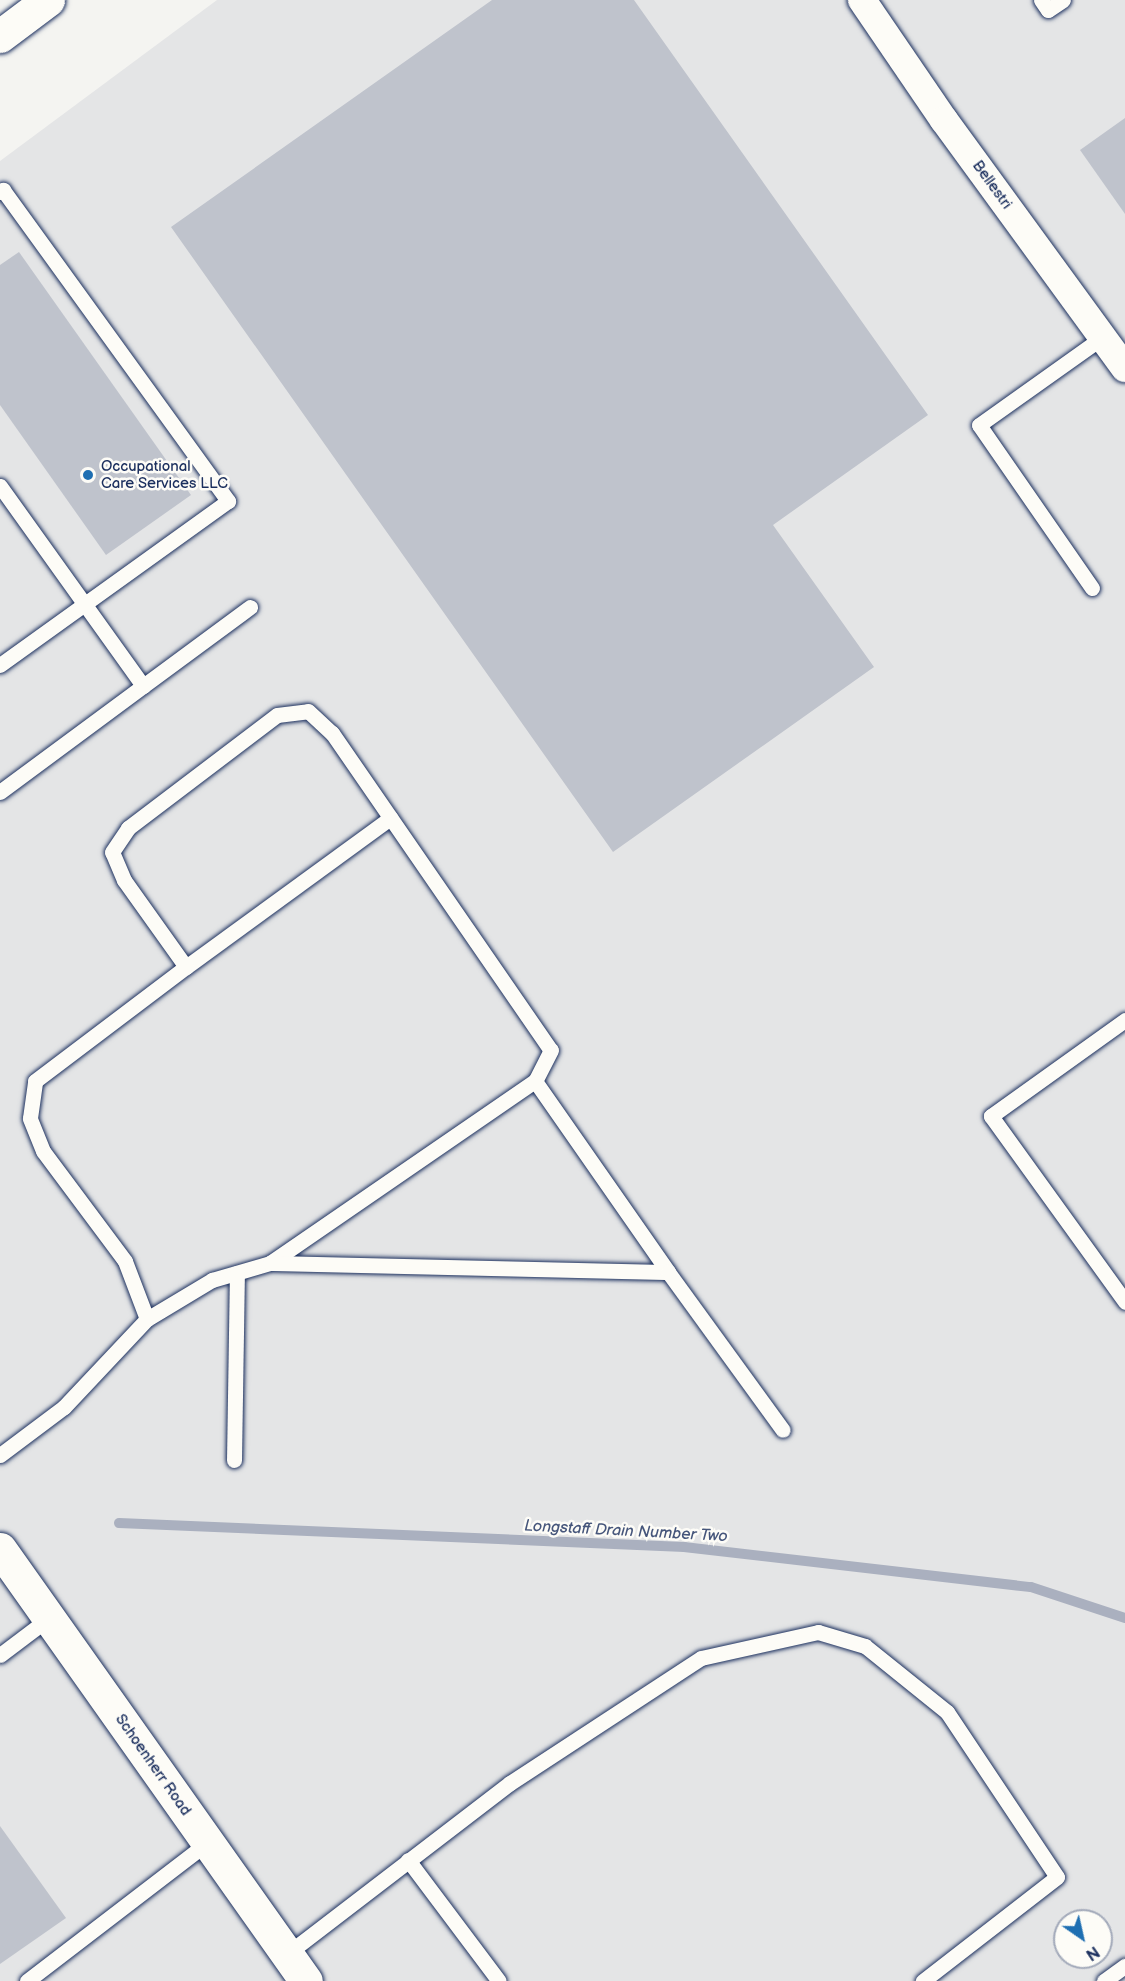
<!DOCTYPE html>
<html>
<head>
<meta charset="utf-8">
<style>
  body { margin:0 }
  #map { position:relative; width:1125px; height:1981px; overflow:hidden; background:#f4f4f1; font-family:"Balsamiq Sans",sans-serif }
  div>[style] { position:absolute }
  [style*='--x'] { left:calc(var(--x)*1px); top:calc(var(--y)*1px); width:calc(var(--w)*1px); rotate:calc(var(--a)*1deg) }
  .built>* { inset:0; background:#e4e5e6 }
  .stream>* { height:10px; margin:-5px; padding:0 5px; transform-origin:5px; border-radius:5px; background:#aab0bf }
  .building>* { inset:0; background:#bfc3cc }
  .roads { filter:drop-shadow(0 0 2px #1b2f5e) drop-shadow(0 0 2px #1b2f5e) }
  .lane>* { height:15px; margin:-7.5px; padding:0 7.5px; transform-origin:7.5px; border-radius:7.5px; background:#fdfcf7 }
  .street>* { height:28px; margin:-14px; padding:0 14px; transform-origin:14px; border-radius:14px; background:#fdfcf7 }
  .secondary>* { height:33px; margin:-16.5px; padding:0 16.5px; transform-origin:16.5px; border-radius:16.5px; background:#fdfcf7 }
  .dots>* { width:16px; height:16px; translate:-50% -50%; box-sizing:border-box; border:3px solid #fdfcf7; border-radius:50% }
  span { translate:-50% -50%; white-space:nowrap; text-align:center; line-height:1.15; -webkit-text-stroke:5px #fdfcf7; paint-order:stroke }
  .street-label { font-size:15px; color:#1b2f5e }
  .poi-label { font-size:15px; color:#1b2f5e }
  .left { translate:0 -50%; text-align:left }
  .water-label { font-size:16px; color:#46567b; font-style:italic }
  .north { position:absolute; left:1053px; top:1909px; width:60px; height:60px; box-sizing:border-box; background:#fdfcf7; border:2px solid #a3aaba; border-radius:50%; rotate:146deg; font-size:16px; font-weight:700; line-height:24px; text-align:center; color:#1b2f5e }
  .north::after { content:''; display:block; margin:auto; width:21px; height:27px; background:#1f6fb2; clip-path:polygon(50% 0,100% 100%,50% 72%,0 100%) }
</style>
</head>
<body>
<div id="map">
  <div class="built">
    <i style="clip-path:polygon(evenodd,217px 0,1125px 0,1125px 1981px,0 1981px,0 161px,217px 0,1065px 1921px,1101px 1921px,1101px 1957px,1065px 1957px,1065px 1921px)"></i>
  </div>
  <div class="stream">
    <i style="--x:119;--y:1523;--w:566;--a:2.43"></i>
    <i style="--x:684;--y:1547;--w:349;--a:6.6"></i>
    <i style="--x:1031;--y:1587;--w:99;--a:18.3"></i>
  </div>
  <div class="building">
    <i style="clip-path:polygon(492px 0,634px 0,928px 415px,773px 525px,874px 667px,613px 852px,171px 227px)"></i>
    <i style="clip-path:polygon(1125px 118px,1125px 214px,1080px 150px)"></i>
    <i style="clip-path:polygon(19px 252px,191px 495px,106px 555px,0 405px,0 265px)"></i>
    <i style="clip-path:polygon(0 1826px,66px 1918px,0 1964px)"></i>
  </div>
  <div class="roads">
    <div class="lane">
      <i style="--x:1041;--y:0;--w:12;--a:55"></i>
      <i style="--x:1048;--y:10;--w:18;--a:-34"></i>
      <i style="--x:0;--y:192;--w:4;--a:-34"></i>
      <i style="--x:3;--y:190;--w:384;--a:54.1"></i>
      <i style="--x:228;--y:501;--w:281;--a:144.3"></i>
      <i style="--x:0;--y:486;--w:246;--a:54.4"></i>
      <i style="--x:143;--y:686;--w:178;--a:143.5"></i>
      <i style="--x:1092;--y:588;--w:198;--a:-124.7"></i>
      <i style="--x:979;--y:425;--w:152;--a:-35.4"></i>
      <i style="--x:143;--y:686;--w:133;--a:-36.4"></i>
      <i style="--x:186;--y:967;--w:253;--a:-36.1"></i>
      <i style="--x:1125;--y:1020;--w:165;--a:144.4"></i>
      <i style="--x:991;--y:1116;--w:229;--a:54.2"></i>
      <i style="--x:270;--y:1263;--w:321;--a:-34.5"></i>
      <i style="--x:535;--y:1081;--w:233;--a:55.1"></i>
      <i style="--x:147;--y:1319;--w:62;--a:-110.8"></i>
      <i style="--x:125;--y:1261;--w:137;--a:-126.7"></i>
      <i style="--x:43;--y:1151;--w:35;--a:-112"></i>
      <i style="--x:30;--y:1118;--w:37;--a:-82"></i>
      <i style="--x:35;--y:1081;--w:189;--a:-37.1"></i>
      <i style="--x:186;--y:967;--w:107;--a:-125.5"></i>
      <i style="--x:124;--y:880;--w:30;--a:-113"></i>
      <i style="--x:112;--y:852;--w:29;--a:-56"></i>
      <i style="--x:128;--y:828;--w:187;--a:-37.2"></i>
      <i style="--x:277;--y:715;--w:31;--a:-7"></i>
      <i style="--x:308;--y:711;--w:33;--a:43"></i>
      <i style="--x:332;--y:733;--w:385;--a:55.4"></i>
      <i style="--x:551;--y:1050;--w:35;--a:117"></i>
      <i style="--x:0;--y:1455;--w:80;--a:-36.9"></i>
      <i style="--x:64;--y:1407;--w:121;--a:-46.7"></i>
      <i style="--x:147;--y:1319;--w:76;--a:-31"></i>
      <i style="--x:212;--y:1280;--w:60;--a:-16.3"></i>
      <i style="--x:270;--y:1263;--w:398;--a:1.3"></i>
      <i style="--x:668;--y:1272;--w:195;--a:54"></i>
      <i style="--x:234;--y:1460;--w:187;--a:-89.1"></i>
      <i style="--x:0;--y:1655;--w:61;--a:-37.1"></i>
      <i style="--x:408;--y:1860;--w:151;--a:53.1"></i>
      <i style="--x:287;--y:1954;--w:281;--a:-37.5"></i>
      <i style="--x:510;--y:1783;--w:228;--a:-33.2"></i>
      <i style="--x:701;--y:1658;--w:120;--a:-12.5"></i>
      <i style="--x:818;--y:1632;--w:49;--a:16.6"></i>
      <i style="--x:865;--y:1646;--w:105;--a:38.8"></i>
      <i style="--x:947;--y:1712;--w:198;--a:56.3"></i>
      <i style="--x:1057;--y:1877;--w:170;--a:142.2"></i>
      <i style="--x:27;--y:1981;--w:228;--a:-37.5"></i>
      <i style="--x:1104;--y:1981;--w:26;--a:-36"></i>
    </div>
    <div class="street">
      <i style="--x:862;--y:0;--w:145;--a:55.7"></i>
      <i style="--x:944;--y:120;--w:307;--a:53.9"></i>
    </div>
    <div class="secondary">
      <i style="--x:0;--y:36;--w:60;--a:-36.9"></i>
      <i style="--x:0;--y:1549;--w:529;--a:54.69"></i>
    </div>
  </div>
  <div class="dots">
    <i style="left:88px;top:475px;background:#1f6fb2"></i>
  </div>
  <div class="street-label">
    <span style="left:992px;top:185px;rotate:54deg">Bellestri</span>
    <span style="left:153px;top:1765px;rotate:55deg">Schoenherr Road</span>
  </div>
  <div class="poi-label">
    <span class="left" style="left:101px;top:475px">Occupational<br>Care Services LLC</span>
  </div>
  <div class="water-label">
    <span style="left:626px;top:1532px;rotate:3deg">Longstaff Drain Number Two</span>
  </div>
  <div class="north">N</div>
</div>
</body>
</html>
